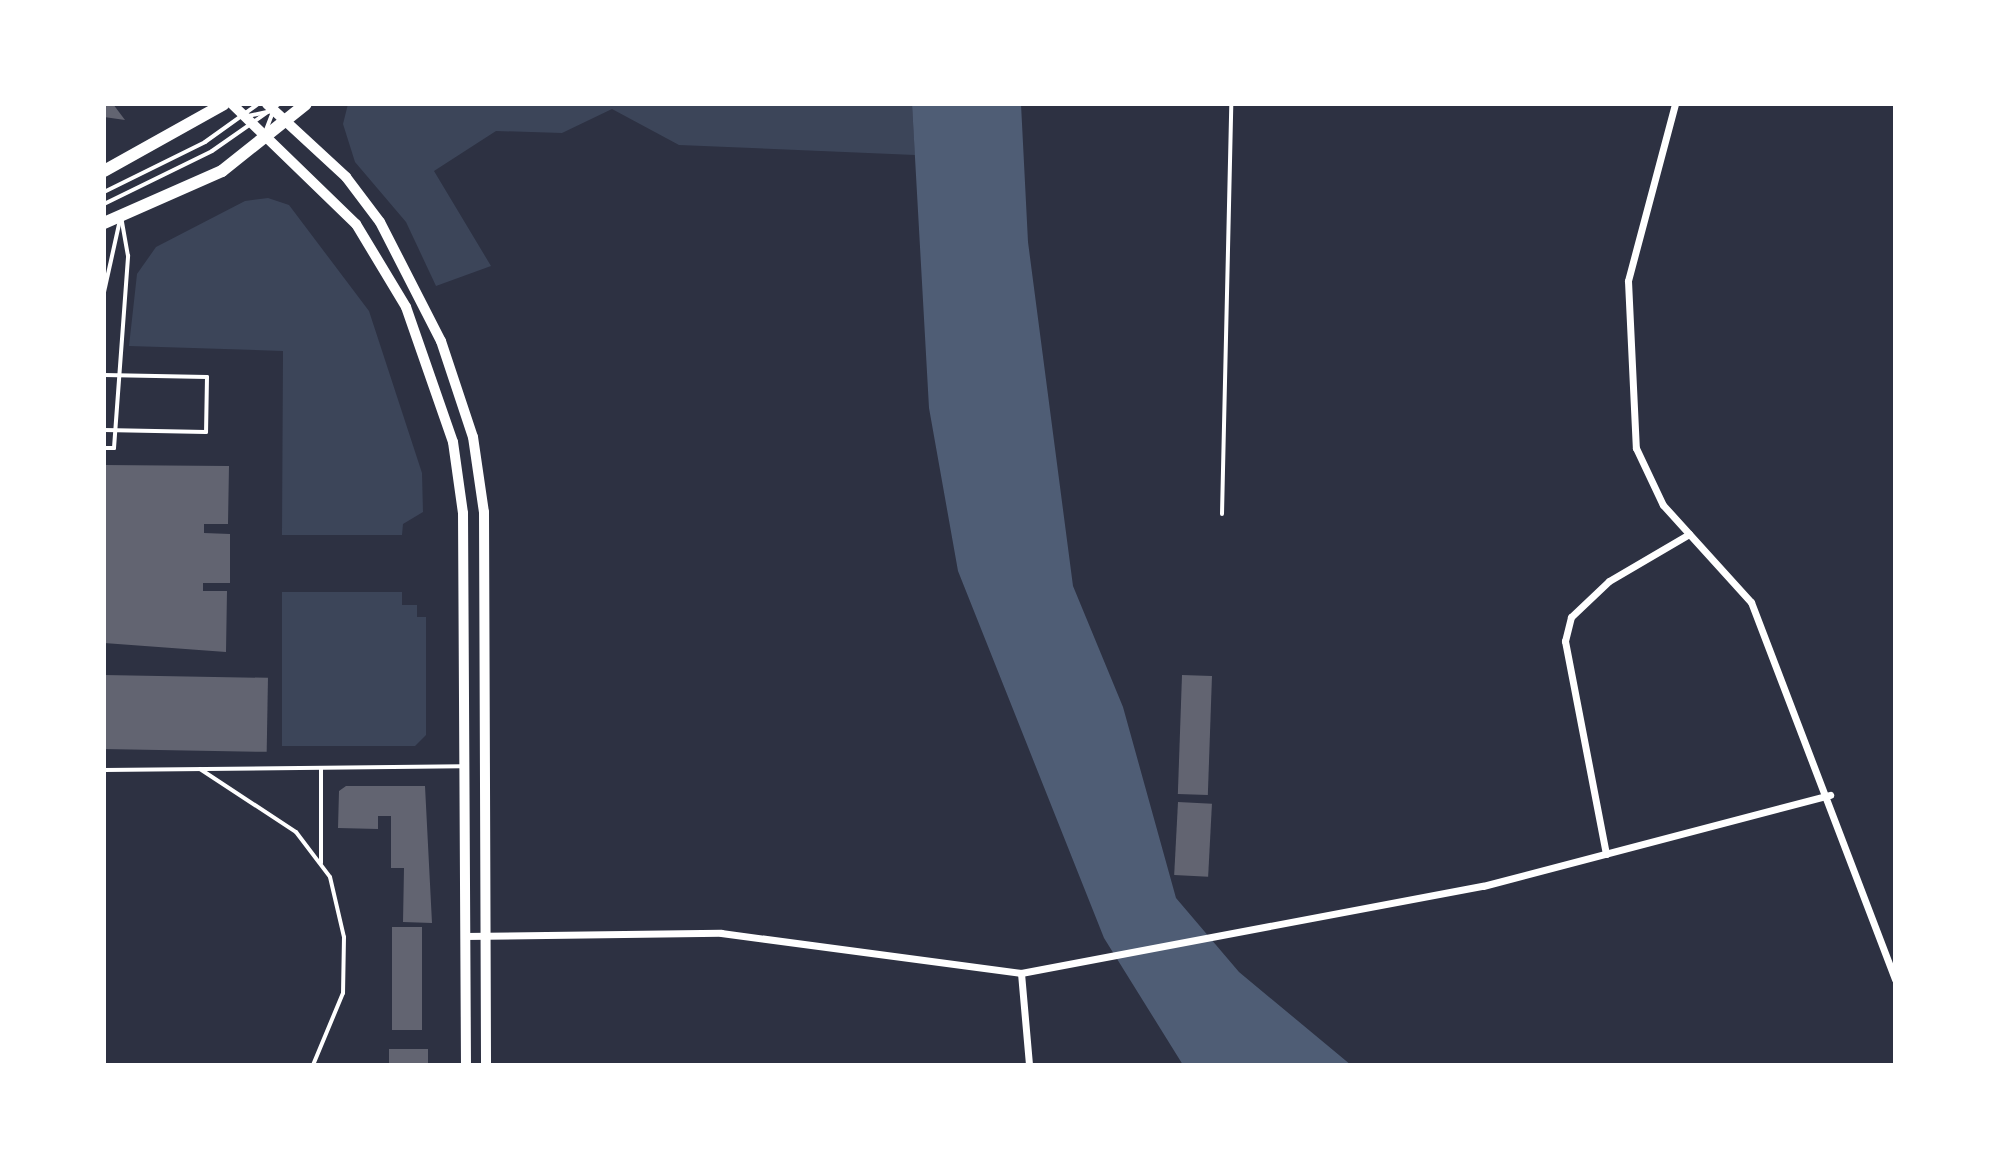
<!DOCTYPE html>
<html>
<head>
<meta charset="utf-8">
<style>
  body { margin:0 }
  #map { position:relative; width:1999px; height:1169px; overflow:hidden; background:#2d3142; font-family:Quicksand,sans-serif }
  div>[style] { position:absolute }
  [style*='--x'] { left:calc(var(--x)*1px); top:calc(var(--y)*1px); width:calc(var(--w)*1px); rotate:calc(var(--a)*1deg) }
  .green>* { inset:0; background:#3c4559 }
  .water>* { inset:0; background:#4f5d75 }
  .building>* { inset:0; background:#626471; transform-origin:0 0 }
  .service>* { height:4px; margin:-2px; padding:0 2px; transform-origin:2px; border-radius:2px; background:#fff }
  .minor>* { height:7px; margin:-3.5px; padding:0 3.5px; transform-origin:3.5px; border-radius:3.5px; background:#fff }
  .secondary>* { height:10px; margin:-5px; padding:0 5px; transform-origin:5px; border-radius:5px; background:#fff }
  .primary>* { height:12px; margin:-6px; padding:0 6px; transform-origin:6px; border-radius:6px; background:#fff }
  span { translate:-50% -50%; white-space:nowrap; text-align:center; line-height:1.15; -webkit-text-stroke:6px #fff; paint-order:stroke }
  .frame { position:absolute; inset:0; border:106px solid #fff; pointer-events:none }
</style>
</head>
<body>
<div id="map">
  <div class="green">
    <i style="clip-path:polygon(348px 104px,912px 104px,915px 155px,679px 145px,612px 109px,562px 133px,496px 131px,434px 171px,491px 266px,436px 286px,406px 222px,355px 162px,343px 124px)"></i>
    <i style="clip-path:polygon(268px 198px,289px 205px,369px 311px,422px 473px,423px 512px,403px 524px,402px 535px,282px 535px,283px 351px,129px 346px,137px 274px,156px 247px,245px 201px)"></i>
    <i style="clip-path:polygon(282px 592px,402px 592px,402px 605px,417px 605px,417px 617px,426px 617px,426px 735px,415px 746px,282px 746px)"></i>
  </div>
  <div class="water">
    <i style="clip-path:polygon(912px 104px,1021px 104px,1028px 242px,1073px 586px,1123px 707px,1176px 898px,1239px 972px,1351px 1065px,1183px 1065px,1104px 938px,958px 571px,929px 408px)"></i>
  </div>
  <div class="building">
    <i style="clip-path:polygon(104px 104px,113px 104px,125px 120px,104px 117px)"></i>
    <i style="clip-path:polygon(104px 465px,229px 466px,228px 524px,204px 524px,204px 533px,230px 534px,230px 583px,203px 583px,203px 591px,227px 591px,226px 652px,104px 643px)"></i>
    <i style="left:104px;top:675px;width:164px;height:74px;rotate:1deg"></i>
    <i style="left:1182px;top:675px;width:30px;height:119px;rotate:2deg"></i>
    <i style="clip-path:polygon(346px 786px,425px 786px,432px 923px,403px 922px,404px 868px,391px 868px,391px 816px,378px 816px,378px 829px,338px 828px,339px 791px)"></i>
    <i style="left:1178px;top:802px;width:34px;height:73px;rotate:3deg"></i>
    <i style="left:392px;top:927px;width:30px;height:103px"></i>
    <i style="left:389px;top:1049px;width:39px;height:16px"></i>
  </div>
  <div class="service">
    <i style="--x:248;--y:116;--w:24;--a:-12"></i>
    <i style="--x:266;--y:130;--w:19;--a:-69"></i>
    <i style="--x:104;--y:192;--w:113;--a:-26.3"></i>
    <i style="--x:205;--y:142;--w:65;--a:-35.6"></i>
    <i style="--x:104;--y:204;--w:120;--a:-26.1"></i>
    <i style="--x:212;--y:151;--w:82;--a:-35"></i>
    <i style="--x:104;--y:292;--w:74;--a:-77.5"></i>
    <i style="--x:104;--y:375;--w:103;--a:1.1"></i>
    <i style="--x:207;--y:377;--w:55;--a:91"></i>
    <i style="--x:206;--y:432;--w:102;--a:-178.9"></i>
    <i style="--x:104;--y:448;--w:10;--a:0"></i>
    <i style="--x:114;--y:448;--w:193;--a:-85.8"></i>
    <i style="--x:128;--y:256;--w:39;--a:-100"></i>
    <i style="--x:1222;--y:514;--w:410;--a:-88.7"></i>
    <i style="--x:200;--y:769;--w:115;--a:33.3"></i>
    <i style="--x:296;--y:832;--w:56;--a:52.9"></i>
    <i style="--x:330;--y:877;--w:62;--a:76.9"></i>
    <i style="--x:344;--y:937;--w:56;--a:91"></i>
    <i style="--x:343;--y:993;--w:78;--a:112.6"></i>
    <i style="--x:104;--y:770;--w:358;--a:-0.6"></i>
    <i style="--x:321;--y:863;--w:95;--a:-90"></i>
  </div>
  <div class="minor">
    <i style="--x:1675;--y:104;--w:183;--a:104.9"></i>
    <i style="--x:1628;--y:281;--w:167;--a:87.3"></i>
    <i style="--x:1636;--y:448;--w:63;--a:64.7"></i>
    <i style="--x:1663;--y:505;--w:131;--a:47.8"></i>
    <i style="--x:1751;--y:602;--w:404;--a:69.1"></i>
    <i style="--x:1606;--y:854;--w:217;--a:-100.9"></i>
    <i style="--x:1565;--y:641;--w:25;--a:-76"></i>
    <i style="--x:1571;--y:617;--w:52;--a:-43.5"></i>
    <i style="--x:1609;--y:581;--w:93;--a:-30.4"></i>
    <i style="--x:464;--y:936;--w:257;--a:-0.7"></i>
    <i style="--x:721;--y:933;--w:303;--a:7.6"></i>
    <i style="--x:1021;--y:973;--w:470;--a:-10.7"></i>
    <i style="--x:1483;--y:886;--w:359;--a:-14.7"></i>
    <i style="--x:1021;--y:973;--w:92;--a:85"></i>
  </div>
  <div class="secondary">
    <i style="--x:232;--y:104;--w:173;--a:44.1"></i>
    <i style="--x:356;--y:224;--w:97;--a:58.9"></i>
    <i style="--x:406;--y:307;--w:143;--a:70.8"></i>
    <i style="--x:453;--y:442;--w:72;--a:82"></i>
    <i style="--x:463;--y:513;--w:552;--a:89.69"></i>
    <i style="--x:267;--y:104;--w:108;--a:42.7"></i>
    <i style="--x:346;--y:177;--w:56;--a:52.9"></i>
    <i style="--x:380;--y:222;--w:134;--a:62.9"></i>
    <i style="--x:441;--y:341;--w:101;--a:71.6"></i>
    <i style="--x:473;--y:437;--w:76;--a:81.7"></i>
    <i style="--x:484;--y:512;--w:553;--a:89.79"></i>
  </div>
  <div class="primary">
    <i style="--x:104;--y:171;--w:137;--a:-29.2"></i>
    <i style="--x:104;--y:223;--w:129;--a:-23.8"></i>
    <i style="--x:222;--y:171;--w:107;--a:-38.6"></i>
  </div>
  <div class="frame"></div>
</div>
</body>
</html>
